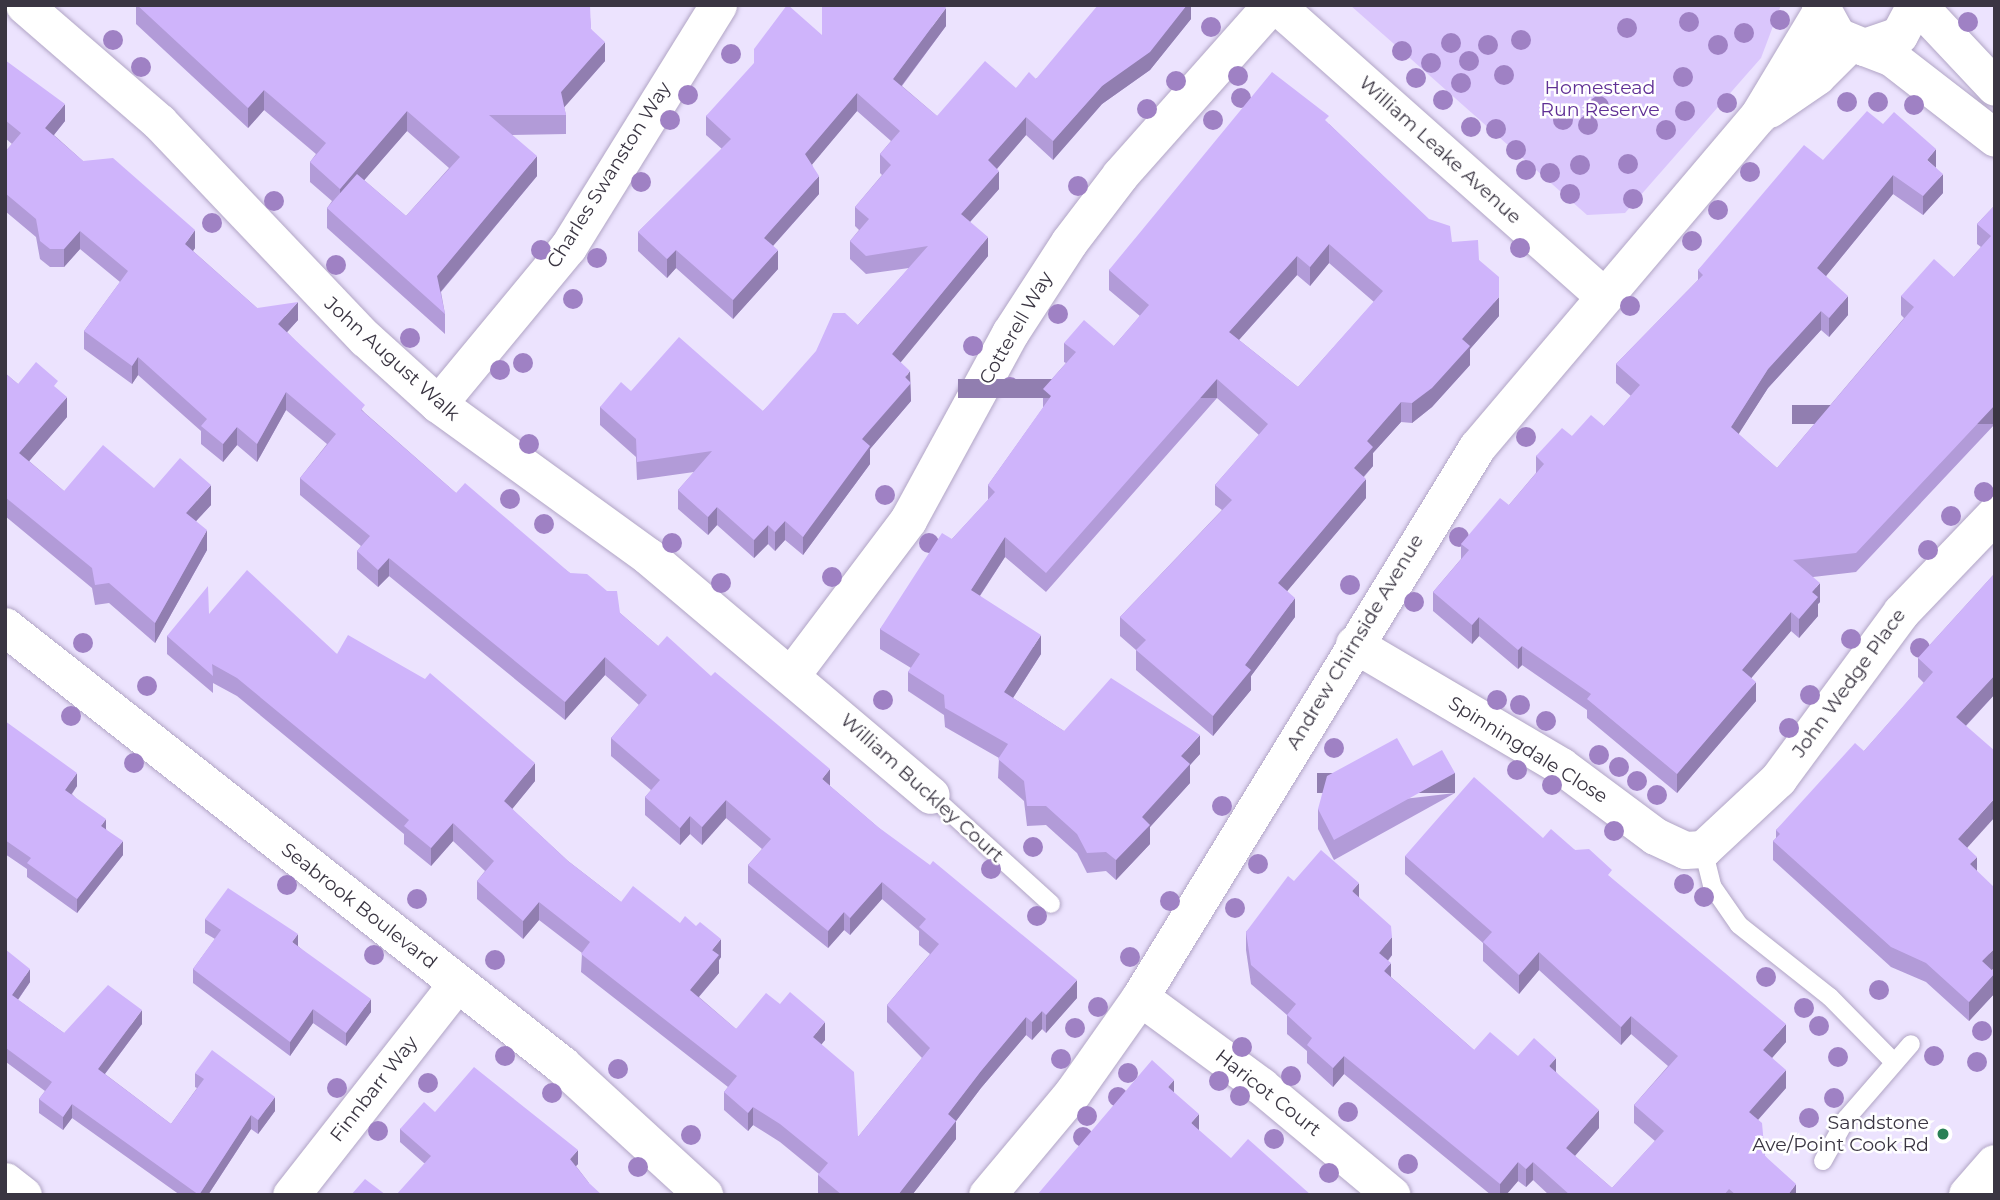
<!DOCTYPE html>
<html>
<head>
<meta charset="utf-8">
<style>
  body { margin:0 }
  #map { position:relative; width:2000px; height:1200px; overflow:hidden; background:#ece3fe; font-family:Montserrat,sans-serif }
  div>[style] { position:absolute }
  [style*='--x'] { left:calc(var(--x)*1px); top:calc(var(--y)*1px); width:calc(var(--w)*1px); rotate:calc(var(--a)*1deg) }
  .green>* { inset:0; background:#dac6fc }
  .roads { filter:drop-shadow(0 0 2px #b1a5c5) drop-shadow(0 0 2px #b1a5c5) }
  .lane>* { height:18px; margin:-9px; padding:0 9px; transform-origin:9px; border-radius:9px; background:#fff }
  .street>* { height:37px; margin:-18.5px; padding:0 18.5px; transform-origin:18.5px; border-radius:18.5px; background:#fff }
  .secondary>* { height:38px; margin:-19px; padding:0 19px; transform-origin:19px; border-radius:19px; background:#fff }
  .trees>* { width:20px; height:20px; margin:-10px; border-radius:50%; background:#9f81c4 }
  .wall>* { inset:0; background:#b29bd8 }
  .shaded-wall>* { inset:0; background:#917eb0; transform-origin:0 0 }
  .building>* { inset:0; background:#cfb4fb }
  .dots>* { width:19px; height:19px; translate:-50% -50%; box-sizing:border-box; border:4px solid #fff; border-radius:50% }
  span { translate:-50% -50%; white-space:nowrap; text-align:center; line-height:1.15; -webkit-text-stroke:5px #fff; paint-order:stroke }
  .park-label { font-size:19px; color:#603095 }
  .street-label { font-size:19px; color:#3a3542 }
  .poi-label { font-size:19px; color:#3a3542 }
  .right { translate:-100% -50%; text-align:right }
  .frame { position:absolute; inset:0; border:7px solid #3a3542; pointer-events:none }
</style>
</head>
<body>
<div id="map">
  <div class="green">
    <i style="clip-path:polygon(1350px 5px,1781px 5px,1761px 58px,1625px 213px,1587px 215px)"></i>
  </div>
  <div class="roads">
    <div class="lane">
      <i style="--x:931;--y:795;--w:162;--a:42.2"></i>
      <i style="--x:1703;--y:849;--w:38;--a:76"></i>
      <i style="--x:1712;--y:886;--w:47;--a:55.3"></i>
      <i style="--x:1739;--y:925;--w:116;--a:38.4"></i>
      <i style="--x:1830;--y:997;--w:90;--a:45.5"></i>
      <i style="--x:1823;--y:1161;--w:48;--a:-61.3"></i>
      <i style="--x:1846;--y:1119;--w:99;--a:-49.1"></i>
    </div>
    <div class="street">
      <i style="--x:24;--y:5;--w:179;--a:40.9"></i>
      <i style="--x:159;--y:122;--w:300;--a:46.4"></i>
      <i style="--x:366;--y:339;--w:97;--a:42.1"></i>
      <i style="--x:438;--y:404;--w:259;--a:35.9"></i>
      <i style="--x:648;--y:556;--w:370;--a:40.2"></i>
      <i style="--x:1276;--y:5;--w:438;--a:41.6"></i>
      <i style="--x:1820;--y:5;--w:35;--a:61"></i>
      <i style="--x:1837;--y:36;--w:29;--a:22"></i>
      <i style="--x:1864;--y:47;--w:37;--a:-19"></i>
      <i style="--x:1899;--y:35;--w:34;--a:-62"></i>
      <i style="--x:1918;--y:5;--w:112;--a:46.8"></i>
      <i style="--x:1864;--y:47;--w:30;--a:21"></i>
      <i style="--x:1892;--y:58;--w:130;--a:37.8"></i>
      <i style="--x:1769;--y:109;--w:58;--a:-34.5"></i>
      <i style="--x:1817;--y:76;--w:45;--a:-45"></i>
      <i style="--x:438;--y:404;--w:204;--a:-50.4"></i>
      <i style="--x:568;--y:247;--w:285;--a:-58.2"></i>
      <i style="--x:1354;--y:644;--w:240;--a:30.5"></i>
      <i style="--x:1561;--y:766;--w:117;--a:36.7"></i>
      <i style="--x:1655;--y:836;--w:33;--a:25"></i>
      <i style="--x:1685;--y:850;--w:18;--a:-3"></i>
      <i style="--x:1703;--y:849;--w:103;--a:-43"></i>
      <i style="--x:1778;--y:779;--w:207;--a:-53.6"></i>
      <i style="--x:1901;--y:612;--w:136;--a:-46.2"></i>
      <i style="--x:792;--y:674;--w:193;--a:-53"></i>
      <i style="--x:908;--y:520;--w:213;--a:-61.4"></i>
      <i style="--x:1010;--y:333;--w:108;--a:-57"></i>
      <i style="--x:1069;--y:242;--w:84;--a:-52.7"></i>
      <i style="--x:1120;--y:175;--w:227;--a:-48.4"></i>
      <i style="--x:1140;--y:997;--w:150;--a:36.3"></i>
      <i style="--x:1261;--y:1086;--w:170;--a:39.8"></i>
      <i style="--x:5;--y:1181;--w:23;--a:38"></i>
      <i style="--x:291;--y:1195;--w:269;--a:-51.9"></i>
      <i style="--x:987;--y:1195;--w:134;--a:-50.1"></i>
      <i style="--x:1073;--y:1092;--w:116;--a:-54.8"></i>
      <i style="--x:1140;--y:997;--w:645;--a:-58.5"></i>
      <i style="--x:1477;--y:447;--w:434;--a:-49.7"></i>
      <i style="--x:1758;--y:116;--w:122;--a:-59"></i>
    </div>
    <div class="secondary">
      <i style="--x:5;--y:627;--w:709;--a:38.18"></i>
      <i style="--x:562;--y:1065;--w:193;--a:42.5"></i>
      <i style="--x:1968;--y:1195;--w:41;--a:-48.9"></i>
    </div>
  </div>
  <div class="trees">
    <i style="left:1780px;top:20px"></i>
    <i style="left:1689px;top:22px"></i>
    <i style="left:1968px;top:22px"></i>
    <i style="left:1211px;top:27px"></i>
    <i style="left:1627px;top:28px"></i>
    <i style="left:1744px;top:33px"></i>
    <i style="left:113px;top:40px"></i>
    <i style="left:1521px;top:40px"></i>
    <i style="left:1451px;top:43px"></i>
    <i style="left:1488px;top:45px"></i>
    <i style="left:1718px;top:45px"></i>
    <i style="left:1402px;top:51px"></i>
    <i style="left:731px;top:54px"></i>
    <i style="left:1469px;top:61px"></i>
    <i style="left:1431px;top:63px"></i>
    <i style="left:141px;top:67px"></i>
    <i style="left:1504px;top:75px"></i>
    <i style="left:1238px;top:76px"></i>
    <i style="left:1683px;top:77px"></i>
    <i style="left:1416px;top:78px"></i>
    <i style="left:1176px;top:81px"></i>
    <i style="left:1461px;top:83px"></i>
    <i style="left:688px;top:95px"></i>
    <i style="left:1241px;top:98px"></i>
    <i style="left:1443px;top:100px"></i>
    <i style="left:1847px;top:102px"></i>
    <i style="left:1878px;top:102px"></i>
    <i style="left:1727px;top:103px"></i>
    <i style="left:1914px;top:105px"></i>
    <i style="left:1599px;top:106px"></i>
    <i style="left:1147px;top:109px"></i>
    <i style="left:1685px;top:111px"></i>
    <i style="left:670px;top:120px"></i>
    <i style="left:1213px;top:120px"></i>
    <i style="left:1563px;top:120px"></i>
    <i style="left:1588px;top:125px"></i>
    <i style="left:1471px;top:127px"></i>
    <i style="left:1496px;top:129px"></i>
    <i style="left:1666px;top:130px"></i>
    <i style="left:1516px;top:150px"></i>
    <i style="left:1628px;top:164px"></i>
    <i style="left:1580px;top:165px"></i>
    <i style="left:1526px;top:170px"></i>
    <i style="left:1750px;top:172px"></i>
    <i style="left:1550px;top:173px"></i>
    <i style="left:641px;top:182px"></i>
    <i style="left:1078px;top:186px"></i>
    <i style="left:1570px;top:194px"></i>
    <i style="left:1633px;top:199px"></i>
    <i style="left:274px;top:201px"></i>
    <i style="left:1718px;top:210px"></i>
    <i style="left:212px;top:223px"></i>
    <i style="left:1692px;top:241px"></i>
    <i style="left:1520px;top:248px"></i>
    <i style="left:541px;top:250px"></i>
    <i style="left:597px;top:258px"></i>
    <i style="left:336px;top:265px"></i>
    <i style="left:573px;top:299px"></i>
    <i style="left:1630px;top:306px"></i>
    <i style="left:1058px;top:314px"></i>
    <i style="left:410px;top:338px"></i>
    <i style="left:973px;top:346px"></i>
    <i style="left:523px;top:363px"></i>
    <i style="left:500px;top:370px"></i>
    <i style="left:1010px;top:387px"></i>
    <i style="left:1526px;top:437px"></i>
    <i style="left:529px;top:444px"></i>
    <i style="left:1984px;top:492px"></i>
    <i style="left:885px;top:495px"></i>
    <i style="left:510px;top:499px"></i>
    <i style="left:1951px;top:516px"></i>
    <i style="left:544px;top:524px"></i>
    <i style="left:1459px;top:537px"></i>
    <i style="left:672px;top:543px"></i>
    <i style="left:929px;top:543px"></i>
    <i style="left:1928px;top:550px"></i>
    <i style="left:832px;top:577px"></i>
    <i style="left:721px;top:583px"></i>
    <i style="left:1350px;top:585px"></i>
    <i style="left:1414px;top:602px"></i>
    <i style="left:1851px;top:639px"></i>
    <i style="left:83px;top:643px"></i>
    <i style="left:1920px;top:648px"></i>
    <i style="left:147px;top:686px"></i>
    <i style="left:1810px;top:695px"></i>
    <i style="left:883px;top:700px"></i>
    <i style="left:1497px;top:700px"></i>
    <i style="left:1520px;top:705px"></i>
    <i style="left:71px;top:716px"></i>
    <i style="left:1546px;top:721px"></i>
    <i style="left:1789px;top:728px"></i>
    <i style="left:1334px;top:748px"></i>
    <i style="left:1599px;top:755px"></i>
    <i style="left:134px;top:763px"></i>
    <i style="left:1619px;top:767px"></i>
    <i style="left:1517px;top:770px"></i>
    <i style="left:1637px;top:781px"></i>
    <i style="left:1552px;top:785px"></i>
    <i style="left:1657px;top:795px"></i>
    <i style="left:1222px;top:806px"></i>
    <i style="left:1614px;top:831px"></i>
    <i style="left:1033px;top:847px"></i>
    <i style="left:1258px;top:864px"></i>
    <i style="left:991px;top:869px"></i>
    <i style="left:1684px;top:884px"></i>
    <i style="left:287px;top:885px"></i>
    <i style="left:1704px;top:897px"></i>
    <i style="left:417px;top:899px"></i>
    <i style="left:1170px;top:901px"></i>
    <i style="left:1235px;top:908px"></i>
    <i style="left:1037px;top:916px"></i>
    <i style="left:374px;top:955px"></i>
    <i style="left:1130px;top:957px"></i>
    <i style="left:495px;top:960px"></i>
    <i style="left:1766px;top:977px"></i>
    <i style="left:1879px;top:990px"></i>
    <i style="left:1098px;top:1007px"></i>
    <i style="left:1804px;top:1008px"></i>
    <i style="left:1819px;top:1026px"></i>
    <i style="left:1075px;top:1028px"></i>
    <i style="left:1982px;top:1031px"></i>
    <i style="left:1242px;top:1047px"></i>
    <i style="left:505px;top:1056px"></i>
    <i style="left:1934px;top:1056px"></i>
    <i style="left:1838px;top:1057px"></i>
    <i style="left:1061px;top:1059px"></i>
    <i style="left:1977px;top:1062px"></i>
    <i style="left:618px;top:1069px"></i>
    <i style="left:1128px;top:1073px"></i>
    <i style="left:1291px;top:1076px"></i>
    <i style="left:1219px;top:1081px"></i>
    <i style="left:428px;top:1083px"></i>
    <i style="left:337px;top:1088px"></i>
    <i style="left:552px;top:1093px"></i>
    <i style="left:1240px;top:1096px"></i>
    <i style="left:1118px;top:1097px"></i>
    <i style="left:1834px;top:1098px"></i>
    <i style="left:1348px;top:1112px"></i>
    <i style="left:1087px;top:1116px"></i>
    <i style="left:1809px;top:1118px"></i>
    <i style="left:378px;top:1131px"></i>
    <i style="left:691px;top:1135px"></i>
    <i style="left:1083px;top:1137px"></i>
    <i style="left:1274px;top:1139px"></i>
    <i style="left:1408px;top:1164px"></i>
    <i style="left:638px;top:1167px"></i>
    <i style="left:1329px;top:1173px"></i>
  </div>
  <div class="wall">
    <i style="clip-path:polygon(evenodd,136px 5px,589px 5px,591px 29px,605px 61px,564px 107px,566px 115px,566px 134px,512px 135px,537px 176px,441px 292px,445px 314px,445px 334px,327px 228px,327px 208px,332px 201px,310px 182px,310px 162px,316px 154px,264px 110px,248px 128px,136px 24px,136px 5px,407px 131px,449px 168px,406px 216px,364px 180px,407px 131px)"></i>
    <i style="clip-path:polygon(1191px 5px,1191px 19px,1150px 70px,1102px 104px,1053px 160px,1026px 135px,997px 169px,999px 189px,970px 222px,988px 256px,900px 362px,910px 382px,911px 401px,870px 449px,870px 464px,803px 555px,785px 540px,775px 551px,768px 544px,754px 558px,717px 525px,708px 535px,678px 509px,678px 490px,694px 472px,637px 480px,636px 457px,600px 425px,600px 407px,631px 391px,763px 411px,858px 325px,909px 268px,866px 274px,850px 259px,850px 241px,859px 230px,855px 226px,855px 207px,882px 175px,880px 173px,880px 154px,891px 141px,857px 111px,812px 164px,819px 194px,773px 246px,778px 269px,733px 319px,676px 268px,667px 278px,638px 251px,638px 232px,722px 149px,706px 135px,706px 116px,822px 35px,946px 26px,902px 86px,937px 116px,1016px 88px)"></i>
    <i style="clip-path:polygon(5px 60px,65px 121px,54px 135px,83px 161px,195px 248px,193px 251px,257px 308px,298px 320px,287px 332px,365px 413px,456px 493px,570px 573px,620px 613px,658px 646px,830px 786px,1077px 998px,1046px 1033px,1042px 1029px,1032px 1040px,1026px 1035px,981px 1088px,956px 1121px,956px 1139px,912px 1195px,821px 1195px,818px 1193px,818px 1175px,819px 1174px,780px 1142px,753px 1125px,748px 1131px,724px 1110px,724px 1092px,728px 1087px,581px 972px,582px 953px,539px 920px,523px 939px,477px 899px,477px 881px,485px 871px,453px 841px,431px 866px,404px 844px,404px 834px,237px 696px,213px 683px,213px 693px,167px 654px,167px 636px,209px 614px,337px 654px,535px 781px,512px 809px,568px 861px,621px 902px,721px 957px,719px 960px,719px 973px,699px 997px,736px 1029px,780px 1004px,825px 1040px,821px 1044px,858px 1137px,922px 1058px,887px 1022px,887px 1005px,930px 954px,919px 945px,919px 931px,882px 899px,850px 935px,844px 930px,828px 948px,748px 883px,748px 865px,762px 849px,726px 818px,702px 845px,690px 834px,680px 845px,645px 815px,645px 797px,651px 790px,611px 756px,611px 738px,639px 705px,605px 675px,565px 720px,389px 576px,378px 587px,357px 569px,357px 551px,361px 546px,300px 495px,300px 478px,327px 444px,286px 410px,257px 462px,237px 445px,223px 462px,201px 444px,201px 431px,138px 375px,132px 384px,84px 349px,84px 331px,120px 282px,80px 249px,64px 267px,50px 267px,40px 259px,36px 237px,5px 211px,5px 152px,12px 144px,5px 138px)"></i>
    <i style="clip-path:polygon(evenodd,1329px 124px,1452px 242px,1479px 260px,1499px 316px,1470px 349px,1470px 365px,1432px 407px,1412px 423px,1401px 422px,1373px 453px,1373px 466px,1364px 477px,1366px 498px,1287px 591px,1295px 617px,1251px 676px,1251px 690px,1213px 736px,1136px 670px,1136px 650px,1120px 636px,1120px 617px,1222px 510px,1215px 505px,1215px 485px,1259px 435px,1217px 398px,1046px 592px,1005px 557px,980px 596px,1041px 654px,1013px 698px,1064px 731px,1200px 754px,1190px 765px,1190px 783px,1150px 827px,1150px 844px,1116px 880px,1106px 871px,1087px 873px,1077px 853px,1046px 825px,1027px 826px,1024px 801px,998px 778px,999px 758px,945px 727px,944px 715px,908px 691px,908px 672px,911px 668px,880px 649px,880px 629px,952px 539px,988px 500px,988px 485px,1043px 408px,1043px 389px,1066px 363px,1064px 362px,1064px 343px,1114px 346px,1140px 316px,1109px 290px,1109px 270px,1329px 124px,1329px 263px,1374px 302px,1298px 387px,1239px 340px,1297px 275px,1310px 286px,1329px 263px)"></i>
    <i style="clip-path:polygon(1823px 160px,1936px 168px,1943px 193px,1923px 215px,1893px 194px,1826px 276px,1848px 315px,1829px 337px,1821px 330px,1768px 388px,1738px 434px,1777px 468px,1904px 318px,1901px 315px,1901px 296px,1954px 277px,1981px 247px,1977px 244px,1977px 224px,1995px 205px,1995px 424px,1856px 572px,1813px 577px,1820px 602px,1818px 604px,1818px 616px,1799px 638px,1791px 631px,1751px 678px,1756px 701px,1677px 793px,1587px 718px,1587px 710px,1522px 665px,1518px 669px,1479px 636px,1472px 644px,1433px 611px,1433px 592px,1461px 559px,1461px 544px,1509px 505px,1536px 473px,1536px 456px,1572px 436px,1604px 426px,1631px 396px,1616px 383px,1616px 364px,1698px 280px,1698px 270px)"></i>
    <i style="clip-path:polygon(5px 373px,18px 384px,58px 390px,67px 417px,29px 461px,64px 491px,154px 488px,211px 505px,196px 521px,207px 550px,155px 643px,109px 603px,95px 605px,92px 588px,5px 516px)"></i>
    <i style="clip-path:polygon(1995px 573px,1995px 694px,1966px 726px,1967px 848px,1977px 871px,1992px 970px,1995px 973px,1995px 993px,1969px 1021px,1926px 982px,1891px 967px,1773px 860px,1773px 841px,1776px 838px,1776px 830px,1864px 751px,1924px 683px,1918px 677px,1918px 658px)"></i>
    <i style="clip-path:polygon(5px 721px,77px 786px,72px 794px,106px 829px,123px 855px,77px 913px,27px 877px,27px 869px,5px 854px)"></i>
    <i style="clip-path:polygon(1455px 793px,1334px 860px,1318px 829px,1318px 809px)"></i>
    <i style="clip-path:polygon(1543px 838px,1575px 850px,1612px 879px,1786px 1042px,1772px 1058px,1786px 1088px,1758px 1120px,1765px 1156px,1796px 1195px,1549px 1195px,1533px 1180px,1526px 1187px,1518px 1181px,1506px 1195px,1491px 1195px,1344px 1074px,1333px 1087px,1307px 1063px,1307px 1051px,1287px 1034px,1287px 1015px,1251px 984px,1246px 950px,1246px 932px,1294px 881px,1359px 897px,1392px 955px,1388px 961px,1391px 977px,1474px 1050px,1518px 1056px,1556px 1072px,1599px 1128px,1575px 1156px,1612px 1188px,1655px 1141px,1634px 1123px,1634px 1105px,1668px 1066px,1631px 1034px,1621px 1045px,1539px 970px,1519px 994px,1483px 961px,1483px 943px,1405px 874px,1405px 856px)"></i>
    <i style="clip-path:polygon(205px 919px,298px 946px,371px 1012px,346px 1046px,313px 1023px,290px 1056px,193px 983px,193px 969px,215px 939px,205px 933px)"></i>
    <i style="clip-path:polygon(5px 949px,30px 982px,18px 1000px,64px 1033px,142px 1024px,105px 1074px,171px 1124px,197px 1088px,195px 1087px,195px 1073px,275px 1111px,258px 1134px,251px 1129px,208px 1195px,180px 1195px,72px 1118px,63px 1130px,39px 1113px,39px 1099px,45px 1091px,6px 1062px)"></i>
    <i style="clip-path:polygon(435px 1112px,578px 1164px,576px 1166px,589px 1183px,424px 1163px,400px 1142px,400px 1129px)"></i>
  </div>
  <div class="shaded-wall">
    <i style="clip-path:polygon(1187px 5px,1191px 5px,1191px 19px,1150px 70px,1102px 104px,1053px 160px,1053px 141px,1102px 86px)"></i>
    <i style="clip-path:polygon(946px 8px,946px 26px,893px 97px,893px 79px)"></i>
    <i style="clip-path:polygon(605px 42px,605px 61px,561px 111px,561px 92px)"></i>
    <i style="clip-path:polygon(264px 90px,264px 110px,248px 128px,248px 108px)"></i>
    <i style="clip-path:polygon(857px 93px,857px 111px,805px 173px,805px 154px)"></i>
    <i style="clip-path:polygon(65px 104px,65px 121px,45px 146px,45px 128px)"></i>
    <i style="clip-path:polygon(407px 111px,407px 131px,340px 208px,340px 189px)"></i>
    <i style="clip-path:polygon(1026px 117px,1026px 135px,988px 179px,988px 160px)"></i>
    <i style="clip-path:polygon(1936px 149px,1936px 168px,1927px 160px)"></i>
    <i style="clip-path:polygon(537px 156px,537px 176px,437px 296px,437px 276px)"></i>
    <i style="clip-path:polygon(999px 171px,999px 189px,961px 232px,961px 214px)"></i>
    <i style="clip-path:polygon(1943px 174px,1943px 193px,1923px 215px,1923px 196px)"></i>
    <i style="clip-path:polygon(1893px 175px,1893px 194px,1817px 287px,1817px 268px)"></i>
    <i style="clip-path:polygon(819px 176px,819px 194px,764px 256px,764px 238px)"></i>
    <i style="clip-path:polygon(195px 230px,195px 248px,185px 262px,185px 244px)"></i>
    <i style="clip-path:polygon(80px 231px,80px 249px,64px 267px,64px 249px)"></i>
    <i style="clip-path:polygon(988px 237px,988px 256px,892px 373px,892px 354px)"></i>
    <i style="clip-path:polygon(1329px 244px,1329px 263px,1310px 286px,1310px 267px)"></i>
    <i style="clip-path:polygon(676px 250px,676px 268px,667px 278px,667px 259px)"></i>
    <i style="clip-path:polygon(778px 250px,778px 269px,733px 319px,733px 300px)"></i>
    <i style="clip-path:polygon(1297px 256px,1297px 275px,1229px 351px,1229px 332px)"></i>
    <i style="clip-path:polygon(1848px 296px,1848px 315px,1829px 337px,1829px 318px)"></i>
    <i style="clip-path:polygon(1499px 297px,1499px 316px,1470px 349px,1470px 365px,1432px 407px,1412px 423px,1412px 403px,1462px 339px)"></i>
    <i style="clip-path:polygon(298px 302px,298px 320px,278px 342px,278px 324px)"></i>
    <i style="clip-path:polygon(1821px 311px,1821px 330px,1768px 388px,1731px 446px,1731px 427px,1768px 369px)"></i>
    <i style="clip-path:polygon(138px 357px,138px 375px,132px 384px,132px 366px)"></i>
    <i style="clip-path:polygon(910px 371px,911px 401px,870px 449px,870px 464px,803px 555px,803px 537px,862px 439px)"></i>
    <i style="left:1217px;top:379px;width:19px;height:259px;rotate:90deg"></i>
    <i style="clip-path:polygon(286px 392px,286px 410px,257px 462px,257px 444px)"></i>
    <i style="clip-path:polygon(67px 397px,67px 417px,19px 473px,19px 453px)"></i>
    <i style="clip-path:polygon(1401px 402px,1401px 422px,1373px 453px,1373px 466px,1354px 487px,1354px 468px,1367px 441px)"></i>
    <i style="left:1995px;top:405px;width:19px;height:203px;rotate:90deg"></i>
    <i style="clip-path:polygon(237px 427px,237px 445px,223px 462px,223px 444px)"></i>
    <i style="clip-path:polygon(1366px 479px,1366px 498px,1278px 602px,1278px 583px)"></i>
    <i style="clip-path:polygon(211px 485px,211px 505px,186px 532px,186px 513px)"></i>
    <i style="clip-path:polygon(717px 507px,717px 525px,708px 535px,708px 517px)"></i>
    <i style="clip-path:polygon(785px 521px,785px 540px,775px 551px,775px 532px)"></i>
    <i style="clip-path:polygon(768px 525px,768px 544px,754px 558px,754px 540px)"></i>
    <i style="clip-path:polygon(207px 530px,207px 550px,155px 643px,155px 623px)"></i>
    <i style="clip-path:polygon(1005px 537px,1005px 557px,971px 609px,971px 590px)"></i>
    <i style="clip-path:polygon(389px 558px,389px 576px,378px 587px,378px 570px)"></i>
    <i style="clip-path:polygon(1820px 583px,1820px 602px,1818px 604px,1818px 616px,1799px 638px,1799px 619px,1812px 592px)"></i>
    <i style="clip-path:polygon(1295px 598px,1295px 617px,1251px 676px,1251px 690px,1213px 736px,1213px 716px,1245px 665px)"></i>
    <i style="clip-path:polygon(1791px 612px,1791px 631px,1742px 689px,1742px 670px)"></i>
    <i style="clip-path:polygon(1479px 617px,1479px 636px,1472px 644px,1472px 625px)"></i>
    <i style="clip-path:polygon(1041px 635px,1041px 654px,1004px 712px,1004px 692px)"></i>
    <i style="clip-path:polygon(1522px 646px,1522px 665px,1518px 669px,1518px 650px)"></i>
    <i style="clip-path:polygon(605px 657px,605px 675px,565px 720px,565px 702px)"></i>
    <i style="clip-path:polygon(1995px 675px,1995px 694px,1956px 736px,1956px 717px)"></i>
    <i style="clip-path:polygon(1756px 682px,1756px 701px,1677px 793px,1677px 774px)"></i>
    <i style="clip-path:polygon(1200px 735px,1200px 754px,1190px 765px,1190px 783px,1150px 827px,1150px 844px,1116px 880px,1116px 860px,1142px 817px,1181px 756px)"></i>
    <i style="clip-path:polygon(535px 763px,535px 781px,504px 819px,504px 801px)"></i>
    <i style="clip-path:polygon(830px 769px,830px 786px,822px 779px)"></i>
    <i style="clip-path:polygon(77px 773px,77px 786px,65px 803px,65px 790px)"></i>
    <i style="left:1455px;top:773px;width:20px;height:138px;rotate:90deg"></i>
    <i style="clip-path:polygon(1995px 798px,1995px 817px,1958px 858px,1958px 839px)"></i>
    <i style="clip-path:polygon(726px 800px,726px 818px,702px 845px,702px 827px)"></i>
    <i style="clip-path:polygon(690px 816px,690px 834px,680px 845px,680px 828px)"></i>
    <i style="clip-path:polygon(106px 819px,106px 833px,101px 826px)"></i>
    <i style="clip-path:polygon(453px 823px,453px 841px,431px 866px,431px 848px)"></i>
    <i style="clip-path:polygon(123px 841px,123px 855px,77px 913px,77px 899px)"></i>
    <i style="clip-path:polygon(1977px 857px,1977px 876px,1970px 864px)"></i>
    <i style="clip-path:polygon(882px 882px,882px 899px,850px 935px,850px 918px)"></i>
    <i style="clip-path:polygon(1359px 883px,1359px 902px,1352px 891px)"></i>
    <i style="clip-path:polygon(539px 902px,539px 920px,523px 939px,523px 921px)"></i>
    <i style="clip-path:polygon(844px 912px,844px 930px,828px 948px,828px 931px)"></i>
    <i style="clip-path:polygon(298px 934px,298px 947px,292px 942px)"></i>
    <i style="clip-path:polygon(1392px 937px,1392px 955px,1379px 971px,1379px 953px)"></i>
    <i style="clip-path:polygon(721px 939px,721px 957px,719px 960px,719px 973px,690px 1007px,690px 990px,712px 950px)"></i>
    <i style="clip-path:polygon(1995px 948px,1995px 967px,1982px 980px,1982px 961px)"></i>
    <i style="clip-path:polygon(1539px 952px,1539px 970px,1519px 994px,1519px 975px)"></i>
    <i style="clip-path:polygon(1391px 963px,1391px 982px,1384px 971px)"></i>
    <i style="clip-path:polygon(30px 969px,30px 982px,12px 1008px,12px 995px)"></i>
    <i style="clip-path:polygon(1995px 973px,1995px 993px,1969px 1021px,1969px 1002px)"></i>
    <i style="clip-path:polygon(1077px 980px,1077px 998px,1046px 1033px,1046px 1015px)"></i>
    <i style="clip-path:polygon(371px 999px,371px 1012px,346px 1046px,346px 1033px)"></i>
    <i style="clip-path:polygon(313px 1009px,313px 1023px,290px 1056px,290px 1042px)"></i>
    <i style="clip-path:polygon(142px 1010px,142px 1024px,98px 1083px,98px 1069px)"></i>
    <i style="clip-path:polygon(1042px 1011px,1042px 1029px,1032px 1040px,1032px 1022px)"></i>
    <i style="clip-path:polygon(1631px 1016px,1631px 1034px,1621px 1045px,1621px 1027px)"></i>
    <i style="clip-path:polygon(1026px 1017px,1026px 1035px,981px 1088px,956px 1121px,956px 1139px,912px 1195px,898px 1195px,948px 1114px,981px 1071px)"></i>
    <i style="clip-path:polygon(825px 1022px,825px 1040px,813px 1055px,813px 1037px)"></i>
    <i style="clip-path:polygon(1786px 1024px,1786px 1042px,1763px 1068px,1763px 1050px)"></i>
    <i style="clip-path:polygon(1344px 1056px,1344px 1074px,1333px 1087px,1333px 1068px)"></i>
    <i style="clip-path:polygon(1556px 1058px,1556px 1076px,1549px 1066px)"></i>
    <i style="clip-path:polygon(1786px 1070px,1786px 1088px,1749px 1130px,1749px 1112px)"></i>
    <i style="clip-path:polygon(1174px 1080px,1174px 1098px,1168px 1087px)"></i>
    <i style="clip-path:polygon(275px 1097px,275px 1111px,258px 1134px,258px 1120px)"></i>
    <i style="clip-path:polygon(72px 1104px,72px 1118px,63px 1130px,63px 1117px)"></i>
    <i style="clip-path:polygon(753px 1107px,753px 1125px,748px 1131px,748px 1113px)"></i>
    <i style="clip-path:polygon(1599px 1110px,1599px 1128px,1566px 1166px,1566px 1148px)"></i>
    <i style="clip-path:polygon(1199px 1114px,1199px 1132px,1191px 1123px)"></i>
    <i style="clip-path:polygon(251px 1115px,251px 1129px,208px 1195px,199px 1195px)"></i>
    <i style="clip-path:polygon(578px 1150px,578px 1164px,570px 1172px,570px 1159px)"></i>
    <i style="clip-path:polygon(1518px 1162px,1518px 1181px,1506px 1195px,1500px 1195px,1500px 1184px)"></i>
    <i style="clip-path:polygon(1533px 1162px,1533px 1180px,1526px 1187px,1526px 1169px)"></i>
    <i style="clip-path:polygon(1796px 1184px,1796px 1195px,1788px 1195px)"></i>
  </div>
  <div class="building">
    <i style="clip-path:polygon(137px 5px,589px 5px,590px 6px,591px 29px,605px 42px,561px 92px,566px 115px,489px 115px,537px 156px,437px 276px,445px 314px,327px 208px,357px 174px,406px 216px,460px 157px,407px 111px,340px 189px,310px 162px,326px 143px,264px 90px,248px 108px)"></i>
    <i style="clip-path:polygon(787px 5px,788px 5px,822px 35px,822px 5px,944px 5px,946px 8px,893px 79px,937px 116px,985px 61px,1016px 88px,1029px 72px,1036px 79px,1098px 5px,1187px 5px,1150px 52px,1102px 86px,1053px 141px,1026px 117px,988px 160px,999px 171px,961px 214px,988px 237px,892px 354px,910px 371px,905px 377px,911px 383px,862px 439px,870px 446px,803px 537px,785px 521px,775px 532px,768px 525px,754px 540px,717px 507px,708px 517px,678px 490px,712px 451px,637px 462px,636px 439px,600px 407px,621px 382px,631px 391px,679px 337px,763px 411px,816px 351px,833px 313px,845px 313px,858px 325px,928px 246px,866px 256px,850px 241px,869px 219px,855px 207px,891px 165px,880px 154px,900px 131px,857px 93px,805px 154px,819px 176px,764px 238px,778px 250px,733px 300px,676px 250px,667px 259px,638px 232px,731px 139px,706px 116px,754px 63px,754px 49px)"></i>
    <i style="clip-path:polygon(5px 60px,65px 104px,45px 128px,83px 161px,113px 158px,195px 230px,185px 244px,257px 308px,298px 302px,278px 324px,365px 405px,361px 410px,456px 493px,465px 483px,570px 573px,587px 574px,607px 591px,617px 591px,620px 613px,658px 646px,667px 636px,711px 676px,715px 672px,830px 769px,822px 779px,878px 827px,930px 865px,933px 861px,1077px 980px,1046px 1015px,1042px 1011px,1032px 1022px,1026px 1017px,981px 1071px,948px 1114px,956px 1121px,898px 1195px,842px 1195px,818px 1175px,828px 1163px,780px 1124px,753px 1107px,748px 1113px,724px 1092px,737px 1076px,581px 954px,590px 942px,539px 902px,523px 921px,477px 881px,494px 861px,453px 823px,431px 848px,404px 826px,409px 820px,237px 678px,212px 664px,213px 676px,167px 636px,208px 586px,209px 614px,247px 570px,337px 654px,348px 635px,425px 679px,430px 673px,535px 763px,504px 801px,568px 861px,621px 902px,633px 886px,680px 923px,685px 916px,696px 926px,700px 922px,721px 939px,712px 950px,719px 955px,690px 990px,736px 1029px,766px 993px,780px 1004px,790px 992px,825px 1022px,813px 1037px,854px 1072px,858px 1137px,930px 1048px,887px 1005px,939px 944px,919px 927px,926px 919px,882px 882px,850px 918px,844px 912px,828px 931px,748px 865px,771px 839px,726px 800px,702px 827px,690px 816px,680px 828px,645px 797px,660px 780px,611px 738px,647px 695px,605px 657px,565px 702px,389px 558px,378px 570px,357px 551px,370px 536px,300px 478px,336px 434px,286px 392px,257px 444px,237px 427px,223px 444px,201px 426px,207px 419px,138px 357px,132px 366px,84px 331px,128px 271px,80px 231px,64px 249px,50px 249px,40px 241px,36px 219px,5px 193px,5px 152px,21px 133px,5px 120px)"></i>
    <i style="clip-path:polygon(evenodd,1272px 72px,1329px 116px,1325px 120px,1429px 219px,1450px 226px,1452px 242px,1478px 240px,1479px 260px,1499px 277px,1499px 297px,1462px 339px,1470px 346px,1432px 388px,1412px 403px,1401px 402px,1367px 441px,1373px 447px,1354px 468px,1366px 479px,1278px 583px,1295px 598px,1245px 665px,1251px 670px,1213px 716px,1136px 650px,1146px 640px,1120px 617px,1232px 500px,1215px 485px,1268px 424px,1217px 379px,1046px 573px,1005px 537px,971px 590px,1041px 635px,1004px 692px,1064px 731px,1111px 678px,1200px 735px,1181px 756px,1190px 764px,1142px 817px,1150px 825px,1116px 860px,1106px 852px,1087px 853px,1077px 834px,1046px 806px,1027px 806px,1024px 781px,998px 759px,1008px 744px,945px 708px,944px 695px,908px 672px,920px 654px,880px 629px,942px 533px,952px 539px,995px 492px,988px 485px,1051px 396px,1043px 389px,1076px 352px,1064px 343px,1084px 320px,1114px 346px,1149px 305px,1109px 270px,1272px 72px,1329px 244px,1383px 291px,1298px 387px,1229px 332px,1297px 256px,1310px 267px,1329px 244px)"></i>
    <i style="clip-path:polygon(1867px 111px,1883px 124px,1894px 112px,1936px 149px,1927px 160px,1943px 174px,1923px 196px,1893px 175px,1817px 268px,1848px 296px,1829px 318px,1821px 311px,1768px 369px,1731px 427px,1777px 468px,1914px 307px,1901px 296px,1934px 259px,1954px 277px,1991px 236px,1977px 224px,1995px 205px,1995px 405px,1856px 553px,1793px 560px,1820px 583px,1812px 592px,1818px 597px,1799px 619px,1791px 612px,1742px 670px,1756px 682px,1677px 774px,1587px 699px,1591px 694px,1522px 646px,1518px 650px,1479px 617px,1472px 625px,1433px 592px,1469px 550px,1461px 544px,1500px 498px,1509px 505px,1544px 464px,1536px 456px,1562px 428px,1572px 436px,1591px 415px,1604px 426px,1640px 385px,1616px 364px,1703px 275px,1698px 270px,1804px 145px,1823px 160px)"></i>
    <i style="clip-path:polygon(36px 362px,58px 381px,54px 386px,67px 397px,19px 453px,64px 491px,103px 445px,154px 488px,180px 458px,211px 485px,186px 513px,207px 530px,155px 623px,109px 583px,95px 585px,92px 568px,5px 497px,5px 373px,18px 384px)"></i>
    <i style="clip-path:polygon(1995px 573px,1995px 675px,1956px 717px,1995px 751px,1995px 798px,1958px 839px,1977px 857px,1970px 864px,1995px 888px,1995px 948px,1982px 961px,1995px 973px,1969px 1002px,1926px 963px,1891px 947px,1773px 841px,1780px 834px,1776px 830px,1855px 743px,1864px 751px,1933px 672px,1918px 658px)"></i>
    <i style="clip-path:polygon(5px 721px,77px 773px,65px 790px,106px 819px,101px 826px,123px 841px,77px 899px,27px 863px,31px 858px,5px 840px)"></i>
    <i style="clip-path:polygon(1397px 738px,1413px 766px,1442px 750px,1455px 773px,1334px 840px,1318px 809px,1327px 776px)"></i>
    <i style="clip-path:polygon(1474px 777px,1543px 838px,1551px 829px,1575px 850px,1589px 849px,1612px 870px,1608px 875px,1786px 1024px,1763px 1050px,1786px 1070px,1749px 1112px,1762px 1123px,1765px 1156px,1796px 1184px,1788px 1195px,1736px 1195px,1729px 1189px,1724px 1195px,1570px 1195px,1533px 1162px,1526px 1169px,1518px 1162px,1500px 1184px,1344px 1056px,1333px 1068px,1307px 1045px,1312px 1038px,1287px 1015px,1296px 1004px,1251px 965px,1246px 932px,1288px 876px,1294px 881px,1321px 850px,1359px 883px,1352px 891px,1391px 926px,1392px 937px,1379px 953px,1391px 963px,1384px 971px,1474px 1050px,1490px 1032px,1518px 1056px,1534px 1038px,1556px 1058px,1549px 1066px,1599px 1110px,1566px 1148px,1612px 1188px,1664px 1131px,1634px 1105px,1678px 1056px,1631px 1016px,1621px 1027px,1539px 952px,1519px 975px,1483px 942px,1492px 932px,1405px 856px)"></i>
    <i style="clip-path:polygon(228px 888px,298px 934px,292px 942px,371px 999px,346px 1033px,313px 1009px,290px 1042px,193px 969px,221px 930px,205px 919px)"></i>
    <i style="clip-path:polygon(5px 949px,30px 969px,12px 995px,64px 1033px,108px 985px,142px 1010px,98px 1069px,171px 1124px,204px 1079px,195px 1073px,212px 1050px,275px 1097px,258px 1120px,251px 1115px,199px 1195px,72px 1104px,63px 1117px,39px 1099px,52px 1082px,6px 1048px,5px 1050px)"></i>
    <i style="clip-path:polygon(1152px 1060px,1174px 1080px,1168px 1087px,1199px 1114px,1191px 1123px,1231px 1158px,1248px 1139px,1311px 1195px,1037px 1195px)"></i>
    <i style="clip-path:polygon(474px 1067px,578px 1150px,570px 1159px,589px 1183px,602px 1195px,396px 1195px,431px 1156px,400px 1129px,424px 1102px,435px 1112px)"></i>
    <i style="clip-path:polygon(365px 1179px,386px 1195px,351px 1195px)"></i>
  </div>
  <div class="dots">
    <i style="left:1943px;top:1134px;background:#298055"></i>
  </div>
  <div class="park-label">
    <span style="left:1600px;top:99px">Homestead<br>Run Reserve</span>
  </div>
  <div class="street-label">
    <span style="left:1440px;top:150px;rotate:42deg">William Leake Avenue</span>
    <span style="left:609px;top:175px;rotate:-58deg">Charles Swanston Way</span>
    <span style="left:1016px;top:328px;rotate:-60deg">Cotterell Way</span>
    <span style="left:392px;top:359px;rotate:42deg">John August Walk</span>
    <span style="left:1355px;top:642px;rotate:-59deg">Andrew Chirnside Avenue</span>
    <span style="left:1849px;top:683px;rotate:-54deg">John Wedge Place</span>
    <span style="left:1528px;top:750px;rotate:32deg">Spinningdale Close</span>
    <span style="left:922px;top:788px;rotate:42deg">William Buckley Court</span>
    <span style="left:359px;top:906px;rotate:38deg">Seabrook Boulevard</span>
    <span style="left:374px;top:1089px;rotate:-52deg">Finnbarr Way</span>
    <span style="left:1268px;top:1093px;rotate:38deg">Haricot Court</span>
  </div>
  <div class="poi-label">
    <span class="right" style="left:1929px;top:1134px">Sandstone<br>Ave/Point Cook Rd</span>
  </div>
  <div class="frame"></div>
</div>
</body>
</html>
